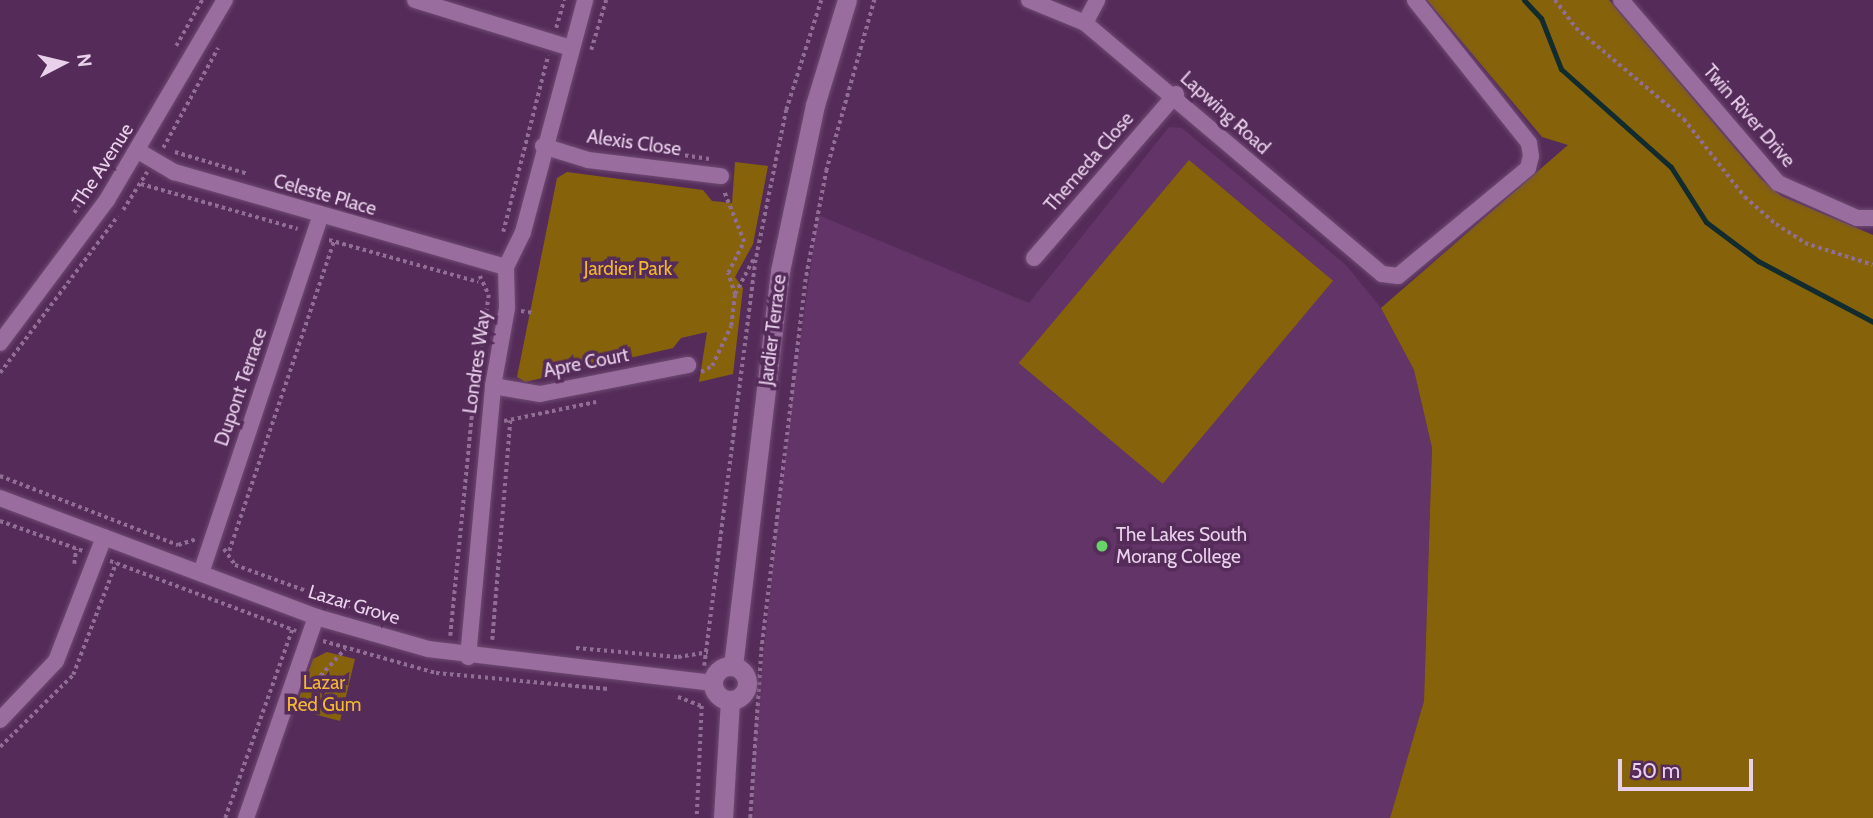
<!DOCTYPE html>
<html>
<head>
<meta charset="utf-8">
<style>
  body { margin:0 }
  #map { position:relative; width:1873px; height:818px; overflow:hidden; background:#552c59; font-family:Cabin,sans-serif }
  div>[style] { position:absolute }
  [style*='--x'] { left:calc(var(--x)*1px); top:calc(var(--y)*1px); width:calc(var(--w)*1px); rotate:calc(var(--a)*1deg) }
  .built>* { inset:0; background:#623467 }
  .green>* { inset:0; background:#86630a; transform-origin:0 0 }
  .stream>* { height:5px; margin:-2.5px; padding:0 2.5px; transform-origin:2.5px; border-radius:2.5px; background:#112b2e }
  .path>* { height:3.5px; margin-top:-1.75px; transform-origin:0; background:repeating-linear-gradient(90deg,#916e94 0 3.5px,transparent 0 7px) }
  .roads { filter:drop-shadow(0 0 2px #6e4b72) drop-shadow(0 0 2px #6e4b72) }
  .minor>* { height:16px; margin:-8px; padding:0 8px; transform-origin:8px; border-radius:8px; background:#9a6d9f }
  .tertiary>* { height:19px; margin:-9.5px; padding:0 9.5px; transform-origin:9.5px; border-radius:9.5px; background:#9a6d9f }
  .tertiary>.ring { margin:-9.5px; padding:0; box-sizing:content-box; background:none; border:19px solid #9a6d9f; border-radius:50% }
  .dots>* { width:19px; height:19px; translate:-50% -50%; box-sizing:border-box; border:4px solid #552c59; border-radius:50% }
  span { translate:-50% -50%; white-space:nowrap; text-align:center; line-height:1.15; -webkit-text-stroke:7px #552c59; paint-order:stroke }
  .street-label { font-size:19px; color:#e9d1ec }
  .park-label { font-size:19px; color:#f2b830 }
  .poi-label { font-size:19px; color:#e9d1ec }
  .left { translate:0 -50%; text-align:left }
  .north { position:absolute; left:28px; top:28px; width:70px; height:70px; -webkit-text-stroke:5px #552c59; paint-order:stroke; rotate:83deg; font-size:19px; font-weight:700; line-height:28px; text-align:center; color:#e9d1ec }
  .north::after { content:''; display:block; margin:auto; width:24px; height:32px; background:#e9d1ec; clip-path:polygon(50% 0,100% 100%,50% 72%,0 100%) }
  .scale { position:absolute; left:1618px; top:759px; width:135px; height:32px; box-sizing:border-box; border:4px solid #e9d1ec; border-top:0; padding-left:9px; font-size:21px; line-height:24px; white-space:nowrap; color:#e9d1ec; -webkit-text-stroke:5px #552c59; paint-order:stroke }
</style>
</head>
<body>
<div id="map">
  <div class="built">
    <i style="clip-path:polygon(1169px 127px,1182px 128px,1346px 265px,1381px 308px,1414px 370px,1432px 448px,1424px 701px,1390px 818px,753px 818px,755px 729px,789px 419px,818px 215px,1029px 303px)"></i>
  </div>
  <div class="green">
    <i style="clip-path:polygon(1427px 0,1609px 0,1761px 179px,1781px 196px,1873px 235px,1873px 818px,1390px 818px,1424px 701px,1432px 448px,1414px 370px,1381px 308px,1568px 145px,1542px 137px)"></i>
    <i style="left:1189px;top:160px;width:188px;height:265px;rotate:40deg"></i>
    <i style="clip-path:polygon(735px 162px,768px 166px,753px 244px,735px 277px,743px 288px,733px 374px,699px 382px,707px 332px,681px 338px,673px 348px,525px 382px,517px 377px,557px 178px,567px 172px,703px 190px,712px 201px,732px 203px)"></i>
    <i style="clip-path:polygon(327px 652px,355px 659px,340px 721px,295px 709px,313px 659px)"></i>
  </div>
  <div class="stream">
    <i style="--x:1524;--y:0;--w:25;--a:47"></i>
    <i style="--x:1541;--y:18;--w:55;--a:68.6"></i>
    <i style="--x:1561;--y:69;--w:147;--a:41.7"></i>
    <i style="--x:1671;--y:167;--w:65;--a:57.5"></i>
    <i style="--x:1706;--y:222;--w:65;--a:36.9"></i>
    <i style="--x:1758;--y:261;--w:130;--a:27.9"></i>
  </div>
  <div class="path">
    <i style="--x:1555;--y:0;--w:35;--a:53"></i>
    <i style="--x:1576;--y:28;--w:141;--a:40.1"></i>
    <i style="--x:1684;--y:119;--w:99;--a:52"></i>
    <i style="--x:1745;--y:197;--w:41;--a:41.1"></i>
    <i style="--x:1776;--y:224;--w:35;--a:33"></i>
    <i style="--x:1805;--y:243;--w:71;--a:17.9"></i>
    <i style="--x:556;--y:28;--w:29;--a:-74"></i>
    <i style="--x:176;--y:46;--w:53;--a:-60.5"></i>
    <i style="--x:591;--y:50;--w:52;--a:-73.3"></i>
    <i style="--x:588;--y:141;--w:123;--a:8.4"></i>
    <i style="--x:163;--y:148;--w:114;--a:-61.2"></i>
    <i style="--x:175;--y:152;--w:76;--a:16.8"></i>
    <i style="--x:141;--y:184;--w:163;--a:16"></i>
    <i style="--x:123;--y:210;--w:45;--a:-57.7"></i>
    <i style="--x:74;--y:213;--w:66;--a:-56.8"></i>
    <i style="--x:503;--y:232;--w:182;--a:-75.7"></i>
    <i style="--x:329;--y:240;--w:155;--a:15.7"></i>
    <i style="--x:480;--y:276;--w:21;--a:65"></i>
    <i style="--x:489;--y:295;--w:57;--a:98.1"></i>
    <i style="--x:735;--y:294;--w:41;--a:-62.2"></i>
    <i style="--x:521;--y:311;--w:12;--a:9"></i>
    <i style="--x:701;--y:372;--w:13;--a:-29"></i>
    <i style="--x:712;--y:366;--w:44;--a:-64.6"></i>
    <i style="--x:731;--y:326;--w:31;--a:-83"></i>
    <i style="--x:735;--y:295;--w:23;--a:-108"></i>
    <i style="--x:728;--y:273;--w:35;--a:-63"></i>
    <i style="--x:744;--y:242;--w:54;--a:-111.8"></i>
    <i style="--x:0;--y:373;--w:196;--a:-53.1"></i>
    <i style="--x:504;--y:421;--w:94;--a:-11.7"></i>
    <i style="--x:0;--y:476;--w:191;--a:21.2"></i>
    <i style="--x:178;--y:545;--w:20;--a:-18"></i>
    <i style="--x:0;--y:521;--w:88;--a:19.9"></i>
    <i style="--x:224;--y:549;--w:19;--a:55"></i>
    <i style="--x:235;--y:565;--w:126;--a:20"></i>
    <i style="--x:229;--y:551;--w:327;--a:-71.3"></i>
    <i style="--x:110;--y:561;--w:199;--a:20.6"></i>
    <i style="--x:74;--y:564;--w:15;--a:-82"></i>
    <i style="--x:450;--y:636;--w:237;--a:-84.4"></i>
    <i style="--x:492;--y:640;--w:220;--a:-85.3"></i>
    <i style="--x:323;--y:641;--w:117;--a:15.8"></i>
    <i style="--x:436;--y:673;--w:173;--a:5.3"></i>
    <i style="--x:576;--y:648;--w:102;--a:5"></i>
    <i style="--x:678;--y:657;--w:30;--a:-9"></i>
    <i style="--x:704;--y:666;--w:412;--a:-82.8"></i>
    <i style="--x:756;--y:257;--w:150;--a:-78.5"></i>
    <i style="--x:786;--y:110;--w:115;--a:-72.3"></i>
    <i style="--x:311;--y:686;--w:50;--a:-47.4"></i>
    <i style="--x:678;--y:697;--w:26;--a:21"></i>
    <i style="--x:702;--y:706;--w:112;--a:92.6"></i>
    <i style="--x:0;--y:747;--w:103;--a:-44.6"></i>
    <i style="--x:73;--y:675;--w:120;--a:-69"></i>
    <i style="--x:225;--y:818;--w:200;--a:-70.4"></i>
    <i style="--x:750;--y:818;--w:167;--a:-86.2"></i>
    <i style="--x:761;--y:651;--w:378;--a:-83.2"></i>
    <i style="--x:806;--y:276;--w:107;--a:-79.2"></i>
    <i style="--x:826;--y:171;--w:178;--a:-74.3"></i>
  </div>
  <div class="roads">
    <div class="minor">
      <i style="--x:415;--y:0;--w:163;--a:17.1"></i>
      <i style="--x:1029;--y:0;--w:61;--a:22.3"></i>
      <i style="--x:1085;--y:23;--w:389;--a:40.2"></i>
      <i style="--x:1382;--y:274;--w:16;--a:7"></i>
      <i style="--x:1398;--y:276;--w:169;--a:-39.7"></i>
      <i style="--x:1528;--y:168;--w:12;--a:-76"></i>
      <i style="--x:1531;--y:156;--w:13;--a:-99"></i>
      <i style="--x:1529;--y:143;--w:183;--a:-128.6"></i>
      <i style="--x:1621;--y:0;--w:241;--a:49.4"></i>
      <i style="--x:1778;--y:183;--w:86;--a:23.9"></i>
      <i style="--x:1857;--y:218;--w:16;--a:0"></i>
      <i style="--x:1085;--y:23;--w:26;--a:-62"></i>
      <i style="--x:543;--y:146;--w:47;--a:17.3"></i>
      <i style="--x:588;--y:160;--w:134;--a:6.9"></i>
      <i style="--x:138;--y:151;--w:42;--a:30.3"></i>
      <i style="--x:174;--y:172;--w:345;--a:16"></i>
      <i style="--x:1034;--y:258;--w:217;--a:-49.1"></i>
      <i style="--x:0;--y:343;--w:179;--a:-53.2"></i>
      <i style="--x:107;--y:200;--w:232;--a:-59.5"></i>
      <i style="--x:493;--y:386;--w:48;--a:9.7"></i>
      <i style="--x:540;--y:394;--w:151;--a:-11.1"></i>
      <i style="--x:0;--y:498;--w:338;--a:20.6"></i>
      <i style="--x:316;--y:617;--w:116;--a:15.9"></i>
      <i style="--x:428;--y:649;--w:287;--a:6.8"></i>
      <i style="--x:201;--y:573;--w:378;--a:-71.5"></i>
      <i style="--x:468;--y:657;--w:272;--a:-84.7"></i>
      <i style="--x:493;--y:386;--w:79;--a:-79.8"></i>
      <i style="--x:507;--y:308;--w:41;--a:-91.4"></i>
      <i style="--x:506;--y:267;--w:39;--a:-64"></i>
      <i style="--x:523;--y:232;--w:240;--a:-75"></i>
      <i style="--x:0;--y:720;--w:81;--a:-46.5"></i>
      <i style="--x:56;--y:661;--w:133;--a:-68.8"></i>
      <i style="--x:246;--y:818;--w:213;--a:-70.8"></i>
    </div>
    <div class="tertiary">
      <i class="ring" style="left:713px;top:666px;width:15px;height:15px"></i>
      <i style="--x:733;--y:666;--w:398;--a:-83.2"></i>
      <i style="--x:780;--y:271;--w:170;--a:-78.1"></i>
      <i style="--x:815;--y:105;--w:110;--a:-73.1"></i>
      <i style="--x:723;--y:818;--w:117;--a:-86.6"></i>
    </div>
  </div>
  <div class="dots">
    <i style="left:1102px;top:546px;background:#66d466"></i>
  </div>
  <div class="street-label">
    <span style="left:1225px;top:113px;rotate:42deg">Lapwing Road</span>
    <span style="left:1749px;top:116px;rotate:49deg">Twin River Drive</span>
    <span style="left:634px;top:143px;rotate:8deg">Alexis Close</span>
    <span style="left:1089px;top:162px;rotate:-49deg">Themeda Close</span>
    <span style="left:103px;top:165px;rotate:-57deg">The Avenue</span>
    <span style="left:325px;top:195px;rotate:16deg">Celeste Place</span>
    <span style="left:773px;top:330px;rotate:-83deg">Jardier Terrace</span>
    <span style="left:477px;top:362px;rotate:-82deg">Londres Way</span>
    <span style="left:586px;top:363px;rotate:-11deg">Apre Court</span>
    <span style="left:241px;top:387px;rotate:-71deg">Dupont Terrace</span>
    <span style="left:354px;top:605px;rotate:17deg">Lazar Grove</span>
  </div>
  <div class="park-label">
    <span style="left:628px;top:269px">Jardier Park</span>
    <span style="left:324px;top:694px">Lazar<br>Red Gum</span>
  </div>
  <div class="poi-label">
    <span class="left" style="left:1116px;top:546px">The Lakes South<br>Morang College</span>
  </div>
  <div class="north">N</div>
  <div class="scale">50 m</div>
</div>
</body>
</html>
